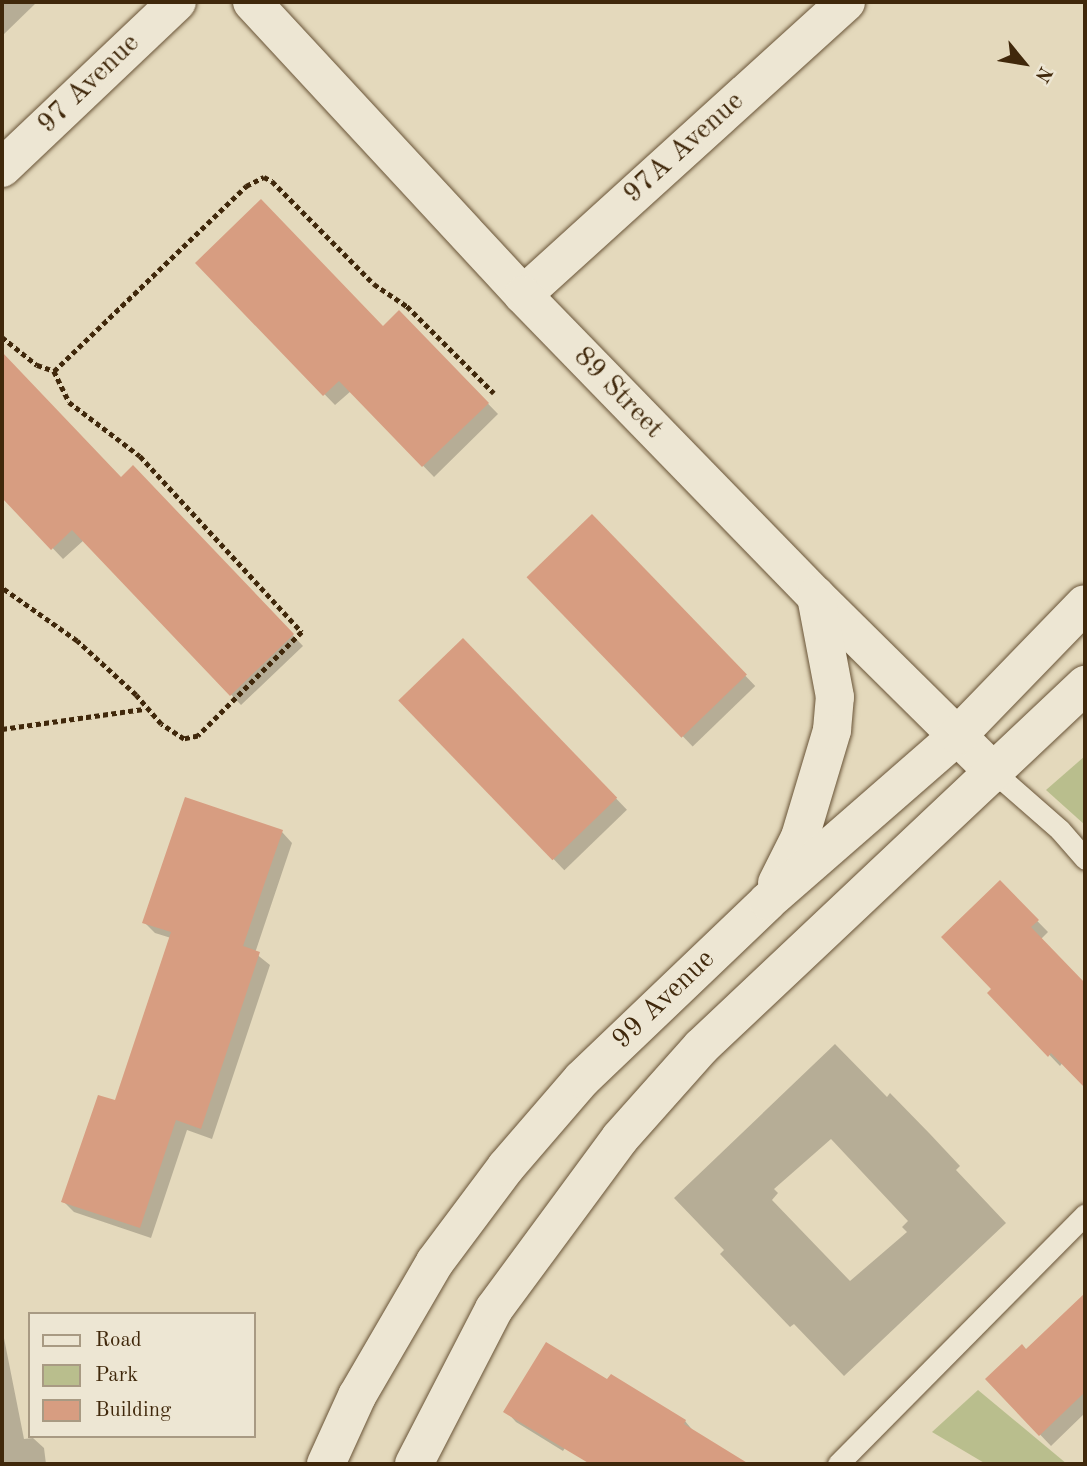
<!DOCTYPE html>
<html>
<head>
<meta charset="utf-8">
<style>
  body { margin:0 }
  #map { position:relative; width:1087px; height:1466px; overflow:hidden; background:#e4d9bc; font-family:"Old Standard TT",serif }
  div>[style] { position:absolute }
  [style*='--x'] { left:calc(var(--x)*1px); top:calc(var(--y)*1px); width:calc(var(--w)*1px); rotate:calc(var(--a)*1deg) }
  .green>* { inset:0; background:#b9be8d }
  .shadow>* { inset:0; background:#0003; transform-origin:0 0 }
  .building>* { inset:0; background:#d79d81; transform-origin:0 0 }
  .path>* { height:4.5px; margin-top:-2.25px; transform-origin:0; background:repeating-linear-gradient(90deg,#40280b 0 5px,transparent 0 8.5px) }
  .roads { filter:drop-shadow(0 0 2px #695437) drop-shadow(0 0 2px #695437) }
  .service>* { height:21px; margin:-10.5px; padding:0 10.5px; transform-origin:10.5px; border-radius:10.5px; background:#ede6d3 }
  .minor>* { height:38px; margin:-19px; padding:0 19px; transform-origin:19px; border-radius:19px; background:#ede6d3 }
  .tertiary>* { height:38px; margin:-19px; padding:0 19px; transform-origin:19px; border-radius:19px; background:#ede6d3 }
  span { translate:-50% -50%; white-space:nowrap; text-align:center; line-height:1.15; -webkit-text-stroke:6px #ede6d3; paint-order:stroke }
  .street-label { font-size:28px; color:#40280b }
  .frame { position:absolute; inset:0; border:4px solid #40280b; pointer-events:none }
  .legend { position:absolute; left:28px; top:1312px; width:228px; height:126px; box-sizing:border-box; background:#ede6d3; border:2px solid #a89a83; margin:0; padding:9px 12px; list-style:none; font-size:21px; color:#40280b }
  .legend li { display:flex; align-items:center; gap:14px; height:35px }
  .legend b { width:35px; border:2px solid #a89a83 }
  .north { position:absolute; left:989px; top:28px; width:70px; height:70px; -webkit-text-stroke:5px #ede6d3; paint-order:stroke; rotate:120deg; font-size:19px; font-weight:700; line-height:28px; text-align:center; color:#40280b }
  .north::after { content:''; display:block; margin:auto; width:24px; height:32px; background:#40280b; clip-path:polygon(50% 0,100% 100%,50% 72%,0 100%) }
</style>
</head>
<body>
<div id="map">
  <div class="green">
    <i style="clip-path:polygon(1085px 756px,1085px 825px,1046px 790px)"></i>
    <i style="clip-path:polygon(978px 1390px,1067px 1464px,986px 1464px,932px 1432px)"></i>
  </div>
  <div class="shadow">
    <i style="clip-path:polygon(2px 2px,37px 2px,2px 36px)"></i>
    <i style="clip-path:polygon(197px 263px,383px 328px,399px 312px,498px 414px,434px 477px,351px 391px,335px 405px)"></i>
    <i style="clip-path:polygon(2px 354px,121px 480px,133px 468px,303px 646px,241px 705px,84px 540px,63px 559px,2px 495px)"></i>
    <i style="left:592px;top:517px;width:235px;height:87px;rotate:46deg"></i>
    <i style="left:463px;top:640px;width:236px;height:87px;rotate:46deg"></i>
    <i style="clip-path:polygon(282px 832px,292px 843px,255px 953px,270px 965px,212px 1139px,187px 1130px,151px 1238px,74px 1212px,63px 1201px,116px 1102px,171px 938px,155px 933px,144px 922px)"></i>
    <i style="clip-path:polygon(1000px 883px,1048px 932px,1041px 939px,1085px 985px,1085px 1086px,1063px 1062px,1060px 1066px,990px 993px,994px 989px)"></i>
    <i style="clip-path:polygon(evenodd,835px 1044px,887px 1097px,890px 1093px,930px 1134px,960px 1166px,956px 1170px,1006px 1223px,844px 1376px,794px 1324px,790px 1327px,720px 1254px,724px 1250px,674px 1198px,835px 1044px,831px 1139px,908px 1221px,902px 1227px,907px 1232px,850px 1281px,772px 1200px,778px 1193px,774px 1189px,831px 1139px)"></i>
    <i style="clip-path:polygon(1085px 1296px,1085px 1413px,1051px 1446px,987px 1379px,1026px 1351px)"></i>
    <i style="clip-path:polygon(2px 1328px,24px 1439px,33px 1438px,44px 1448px,46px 1464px,2px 1464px)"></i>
    <i style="clip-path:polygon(608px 1381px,685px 1421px,695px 1433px,746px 1464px,604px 1464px,568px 1443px,563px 1451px,516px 1422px,506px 1411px)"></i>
  </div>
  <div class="building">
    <i style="clip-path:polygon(261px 199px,383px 326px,399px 310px,489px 403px,422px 467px,339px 381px,323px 396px,195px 263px)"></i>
    <i style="clip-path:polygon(2px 352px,121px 477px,133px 465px,294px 634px,230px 696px,72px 530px,51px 550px,2px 498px)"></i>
    <i style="left:592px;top:514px;width:223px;height:91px;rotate:46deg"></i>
    <i style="left:463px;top:638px;width:222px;height:90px;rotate:46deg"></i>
    <i style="clip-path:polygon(185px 797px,283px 830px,243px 946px,260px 952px,201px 1129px,176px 1120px,140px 1228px,61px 1202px,98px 1095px,115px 1100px,171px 932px,142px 923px)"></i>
    <i style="clip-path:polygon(1000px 880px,1039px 920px,1031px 927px,1085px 983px,1085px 1088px,1051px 1053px,1048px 1057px,987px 993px,991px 989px,941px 937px)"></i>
    <i style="clip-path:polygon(1085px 1293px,1085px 1392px,1039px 1436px,985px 1379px,1022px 1344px,1026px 1349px)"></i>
    <i style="clip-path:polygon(546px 1342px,607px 1379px,611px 1374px,686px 1420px,684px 1424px,749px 1464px,590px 1464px,503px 1412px)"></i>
  </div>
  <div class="path">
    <i style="--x:2;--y:337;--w:45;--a:38.7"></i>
    <i style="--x:37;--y:365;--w:18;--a:19"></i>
    <i style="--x:54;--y:371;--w:34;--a:64"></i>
    <i style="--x:69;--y:402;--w:89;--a:37.3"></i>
    <i style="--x:140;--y:456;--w:239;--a:47.4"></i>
    <i style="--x:302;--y:632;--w:147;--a:135"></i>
    <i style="--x:198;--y:736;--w:14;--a:168"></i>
    <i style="--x:184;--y:739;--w:27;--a:-147"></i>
    <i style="--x:161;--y:724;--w:38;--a:-131"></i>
    <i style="--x:136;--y:695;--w:80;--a:-137.5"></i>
    <i style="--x:77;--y:641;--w:92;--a:-144.8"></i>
    <i style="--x:54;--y:371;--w:267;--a:-43.9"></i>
    <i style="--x:246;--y:186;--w:20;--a:-27"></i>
    <i style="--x:264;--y:177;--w:9;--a:27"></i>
    <i style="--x:272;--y:181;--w:145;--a:45.3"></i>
    <i style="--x:374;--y:284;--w:40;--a:34"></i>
    <i style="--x:407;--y:306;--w:123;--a:45"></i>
    <i style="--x:2;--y:729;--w:143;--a:-8"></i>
  </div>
  <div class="roads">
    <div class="service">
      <i style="--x:995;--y:773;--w:86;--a:41.2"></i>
      <i style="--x:1060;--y:830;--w:38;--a:49"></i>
      <i style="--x:838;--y:1464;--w:351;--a:-45.3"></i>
    </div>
    <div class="minor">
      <i style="--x:523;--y:295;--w:436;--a:-42.2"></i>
    </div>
    <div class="tertiary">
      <i style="--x:252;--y:2;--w:399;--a:47.2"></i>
      <i style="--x:523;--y:295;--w:420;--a:45.8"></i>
      <i style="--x:816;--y:596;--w:252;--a:44.7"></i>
      <i style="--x:2;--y:168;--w:241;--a:-43.5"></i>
      <i style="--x:777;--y:883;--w:51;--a:-63.4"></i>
      <i style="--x:800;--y:837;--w:112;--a:-73.3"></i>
      <i style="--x:832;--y:730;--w:33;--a:-85"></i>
      <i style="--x:835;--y:697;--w:103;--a:-100.7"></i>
      <i style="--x:326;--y:1464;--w:75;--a:-65.5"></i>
      <i style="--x:357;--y:1396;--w:155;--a:-59.8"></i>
      <i style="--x:435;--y:1262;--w:119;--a:-53.2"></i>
      <i style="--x:506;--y:1167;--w:116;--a:-49.2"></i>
      <i style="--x:582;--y:1079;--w:257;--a:-43.7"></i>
      <i style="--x:768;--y:901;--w:252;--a:-41.1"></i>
      <i style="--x:958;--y:735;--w:182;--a:-45.9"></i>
      <i style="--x:414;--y:1464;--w:174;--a:-62.7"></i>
      <i style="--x:494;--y:1309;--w:212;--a:-53.6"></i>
      <i style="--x:620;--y:1138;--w:122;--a:-48.3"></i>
      <i style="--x:701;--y:1047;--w:528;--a:-43.31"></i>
    </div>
  </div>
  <div class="street-label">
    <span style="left:89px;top:84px;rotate:-44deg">97 Avenue</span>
    <span style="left:684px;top:148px;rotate:-42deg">97A Avenue</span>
    <span style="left:618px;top:393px;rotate:46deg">89 Street</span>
    <span style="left:664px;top:1000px;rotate:-44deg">99 Avenue</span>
  </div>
  <div class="frame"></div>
  <ul class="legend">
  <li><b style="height:9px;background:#ede6d3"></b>Road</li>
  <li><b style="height:19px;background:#b9be8d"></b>Park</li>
  <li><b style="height:19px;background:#d79d81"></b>Building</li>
  </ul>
  <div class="north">N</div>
</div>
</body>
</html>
